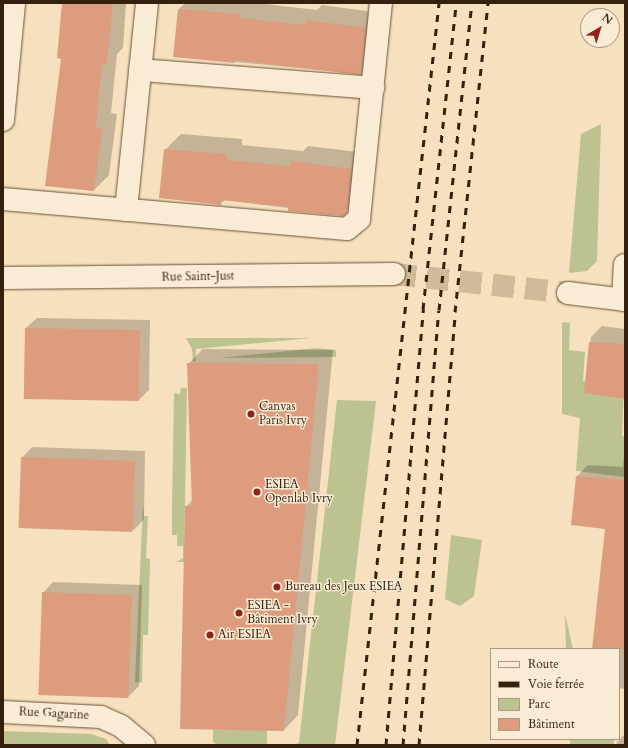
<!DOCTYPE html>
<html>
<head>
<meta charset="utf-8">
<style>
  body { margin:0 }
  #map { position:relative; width:628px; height:748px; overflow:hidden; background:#f7e0bd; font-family:Cardo,serif }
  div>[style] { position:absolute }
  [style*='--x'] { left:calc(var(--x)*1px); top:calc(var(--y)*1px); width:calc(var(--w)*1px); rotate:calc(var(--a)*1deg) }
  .green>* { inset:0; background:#bdc291; transform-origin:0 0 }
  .shadow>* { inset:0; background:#0003 }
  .building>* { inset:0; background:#dc9c7d; transform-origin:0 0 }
  .minor-tunnel>* { height:22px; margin-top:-11px; transform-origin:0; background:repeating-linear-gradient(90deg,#d0ba9a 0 22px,transparent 0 33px) }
  .roads { filter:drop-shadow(0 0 1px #655038) drop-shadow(0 0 1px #655038) }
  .minor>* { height:22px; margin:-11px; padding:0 11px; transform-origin:11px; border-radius:11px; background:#faebd4 }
  .rail>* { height:3px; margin-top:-1.5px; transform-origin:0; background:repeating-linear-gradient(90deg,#34200c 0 7px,transparent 0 14px) }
  .dots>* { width:11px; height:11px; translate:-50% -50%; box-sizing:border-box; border:2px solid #faebd4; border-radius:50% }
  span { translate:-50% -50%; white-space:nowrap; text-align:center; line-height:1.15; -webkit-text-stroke:3px #faebd4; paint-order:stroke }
  .street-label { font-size:12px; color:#34200c }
  .poi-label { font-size:12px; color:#34200c }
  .left { translate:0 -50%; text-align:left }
  .frame { position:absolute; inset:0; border:4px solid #34200c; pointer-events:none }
  .legend { position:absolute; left:490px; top:648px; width:130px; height:92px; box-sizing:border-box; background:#faebd4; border:1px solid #ab9a84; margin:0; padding:5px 7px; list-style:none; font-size:12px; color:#34200c }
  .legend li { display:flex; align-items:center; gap:8px; height:20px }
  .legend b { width:20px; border:1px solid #ab9a84 }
  .north { position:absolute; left:580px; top:8px; width:40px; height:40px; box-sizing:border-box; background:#faebd4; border:1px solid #ab9a84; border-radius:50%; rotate:38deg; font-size:11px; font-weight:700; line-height:16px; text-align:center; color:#34200c }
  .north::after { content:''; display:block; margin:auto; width:14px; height:18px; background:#8f2418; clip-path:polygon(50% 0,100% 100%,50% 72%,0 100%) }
</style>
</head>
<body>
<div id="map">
  <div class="green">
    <i style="clip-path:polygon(601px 124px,597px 261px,587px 271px,569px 273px,581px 134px)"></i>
    <i style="clip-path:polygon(562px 322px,570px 323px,569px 350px,585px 352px,583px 381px,624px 385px,622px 436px,625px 437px,625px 477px,576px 471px,580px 418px,562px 414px)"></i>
    <i style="clip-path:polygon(186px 338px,311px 338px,196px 349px,196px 361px,193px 362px,192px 349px)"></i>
    <i style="clip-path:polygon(317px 348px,336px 350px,336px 357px,220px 358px)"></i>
    <i style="clip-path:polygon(181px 388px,187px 388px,184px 562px,176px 562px,183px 558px,183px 546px,177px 546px,177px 535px,172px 535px,172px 506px,174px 393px,180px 394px)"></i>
    <i style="clip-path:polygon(337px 400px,376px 401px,335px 745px,292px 745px,299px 743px)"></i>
    <i style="clip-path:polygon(143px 503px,144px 516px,148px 516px,146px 558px,150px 559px,148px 635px,143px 635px,142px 683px,135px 682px)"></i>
    <i style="clip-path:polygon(451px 535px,482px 540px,474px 596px,460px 606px,445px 599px)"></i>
    <i style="clip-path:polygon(565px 614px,573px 649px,566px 649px)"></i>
    <i style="clip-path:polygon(213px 730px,267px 730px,267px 745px,218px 745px,213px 742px)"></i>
    <i style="clip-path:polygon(3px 731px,91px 734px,106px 739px,110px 745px,3px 745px)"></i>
    <i style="left:570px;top:739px;width:44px;height:6px"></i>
  </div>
  <div class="shadow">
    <i style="clip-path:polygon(63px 3px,126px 3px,123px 48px,117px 54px,111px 113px,117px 114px,109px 175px,94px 190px,62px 58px)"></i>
    <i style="clip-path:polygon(185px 3px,256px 3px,317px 10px,322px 5px,381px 13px,376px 58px,361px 74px,174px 56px,179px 9px)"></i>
    <i style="clip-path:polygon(181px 134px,242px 139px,242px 145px,303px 151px,308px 146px,367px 153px,362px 196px,343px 215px,225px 200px,220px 204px,165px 150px)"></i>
    <i style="clip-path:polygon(37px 318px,150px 320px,149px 390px,138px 401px,26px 328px)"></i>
    <i style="clip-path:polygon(602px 326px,625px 329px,625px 398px,585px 392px,591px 337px)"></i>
    <i style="clip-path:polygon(203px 349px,333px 350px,298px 715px,284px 730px,186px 507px,193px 499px,188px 364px)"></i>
    <i style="clip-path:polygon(625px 444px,625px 689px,619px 688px,619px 649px,593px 649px,606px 528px,577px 476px,588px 465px,623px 467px)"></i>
    <i style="clip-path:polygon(32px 447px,145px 451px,144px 519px,134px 530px,22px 458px)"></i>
    <i style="clip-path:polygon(53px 582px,142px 585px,139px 686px,129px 696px,43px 593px)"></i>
    <i style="clip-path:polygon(625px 734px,625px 745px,616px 745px,617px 742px)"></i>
  </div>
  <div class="building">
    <i style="clip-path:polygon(62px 3px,113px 3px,107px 64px,102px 64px,96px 128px,102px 129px,94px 191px,45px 186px,61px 59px,57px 58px)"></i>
    <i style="clip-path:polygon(178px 9px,241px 14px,241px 18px,305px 25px,306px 20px,366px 28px,361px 75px,235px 60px,235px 63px,173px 57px)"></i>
    <i style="clip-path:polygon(164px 149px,227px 154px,227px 160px,290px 166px,291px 161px,352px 169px,347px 213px,343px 216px,288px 211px,288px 207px,221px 200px,221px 205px,159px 198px)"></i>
    <i style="left:25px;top:328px;width:115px;height:71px;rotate:1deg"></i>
    <i style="clip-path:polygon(589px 342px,625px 344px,625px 399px,584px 393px)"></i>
    <i style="clip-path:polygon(187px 363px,319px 364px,284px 731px,180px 729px,185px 506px,192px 506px)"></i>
    <i style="left:21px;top:457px;width:114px;height:71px;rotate:2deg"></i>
    <i style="clip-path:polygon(576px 476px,625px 480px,625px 649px,592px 649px,605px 529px,571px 525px)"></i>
    <i style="left:42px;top:592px;width:90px;height:103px;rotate:2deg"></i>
  </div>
  <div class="minor-tunnel">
    <i style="--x:394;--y:274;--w:175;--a:6.2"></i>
  </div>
  <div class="roads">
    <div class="minor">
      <i style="--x:140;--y:70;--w:234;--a:4.4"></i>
      <i style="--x:3;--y:120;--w:118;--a:-84.6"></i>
      <i style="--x:3;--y:199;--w:345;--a:5"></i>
      <i style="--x:347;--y:229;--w:16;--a:-40"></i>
      <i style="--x:359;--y:219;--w:217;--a:-84.2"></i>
      <i style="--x:126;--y:210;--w:208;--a:-84.2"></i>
      <i style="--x:3;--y:278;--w:391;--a:-0.6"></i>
      <i style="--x:568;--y:293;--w:57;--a:7"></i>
      <i style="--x:623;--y:300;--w:35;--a:-87"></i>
      <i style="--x:3;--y:712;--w:98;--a:2.9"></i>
      <i style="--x:101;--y:717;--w:22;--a:24"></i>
      <i style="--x:121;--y:726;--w:30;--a:40"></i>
    </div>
  </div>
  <div class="rail">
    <i style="--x:357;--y:745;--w:747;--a:-83.69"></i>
    <i style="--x:386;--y:745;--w:438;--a:-85.1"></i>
    <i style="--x:423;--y:309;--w:308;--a:-83.8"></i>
    <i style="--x:403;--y:745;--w:436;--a:-85.3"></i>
    <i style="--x:439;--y:310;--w:309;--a:-83.9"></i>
    <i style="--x:419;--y:745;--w:434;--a:-85.2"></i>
    <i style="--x:455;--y:312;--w:311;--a:-83.9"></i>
  </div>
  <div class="dots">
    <i style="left:251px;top:414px;background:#8f2418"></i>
    <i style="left:257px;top:492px;background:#8f2418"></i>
    <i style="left:277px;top:587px;background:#8f2418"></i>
    <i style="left:239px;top:613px;background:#8f2418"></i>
    <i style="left:210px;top:635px;background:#8f2418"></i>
  </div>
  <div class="street-label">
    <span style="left:198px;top:277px;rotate:-1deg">Rue Saint-Just</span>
    <span style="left:54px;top:714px;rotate:3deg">Rue Gagarine</span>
  </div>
  <div class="poi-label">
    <span class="left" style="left:259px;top:414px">Canvas<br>Paris Ivry</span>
    <span class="left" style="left:265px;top:492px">ESIEA<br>Openlab Ivry</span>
    <span class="left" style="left:285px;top:587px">Bureau des Jeux ESIEA</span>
    <span class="left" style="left:247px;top:613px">ESIEA -<br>Bâtiment Ivry</span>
    <span class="left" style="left:218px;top:635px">Air ESIEA</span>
  </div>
  <div class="frame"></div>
  <ul class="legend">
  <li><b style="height:5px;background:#faebd4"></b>Route</li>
  <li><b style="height:5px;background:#34200c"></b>Voie ferrée</li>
  <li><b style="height:11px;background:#bdc291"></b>Parc</li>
  <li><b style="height:11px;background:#dc9c7d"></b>Bâtiment</li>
  </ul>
  <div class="north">N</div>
</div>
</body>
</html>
